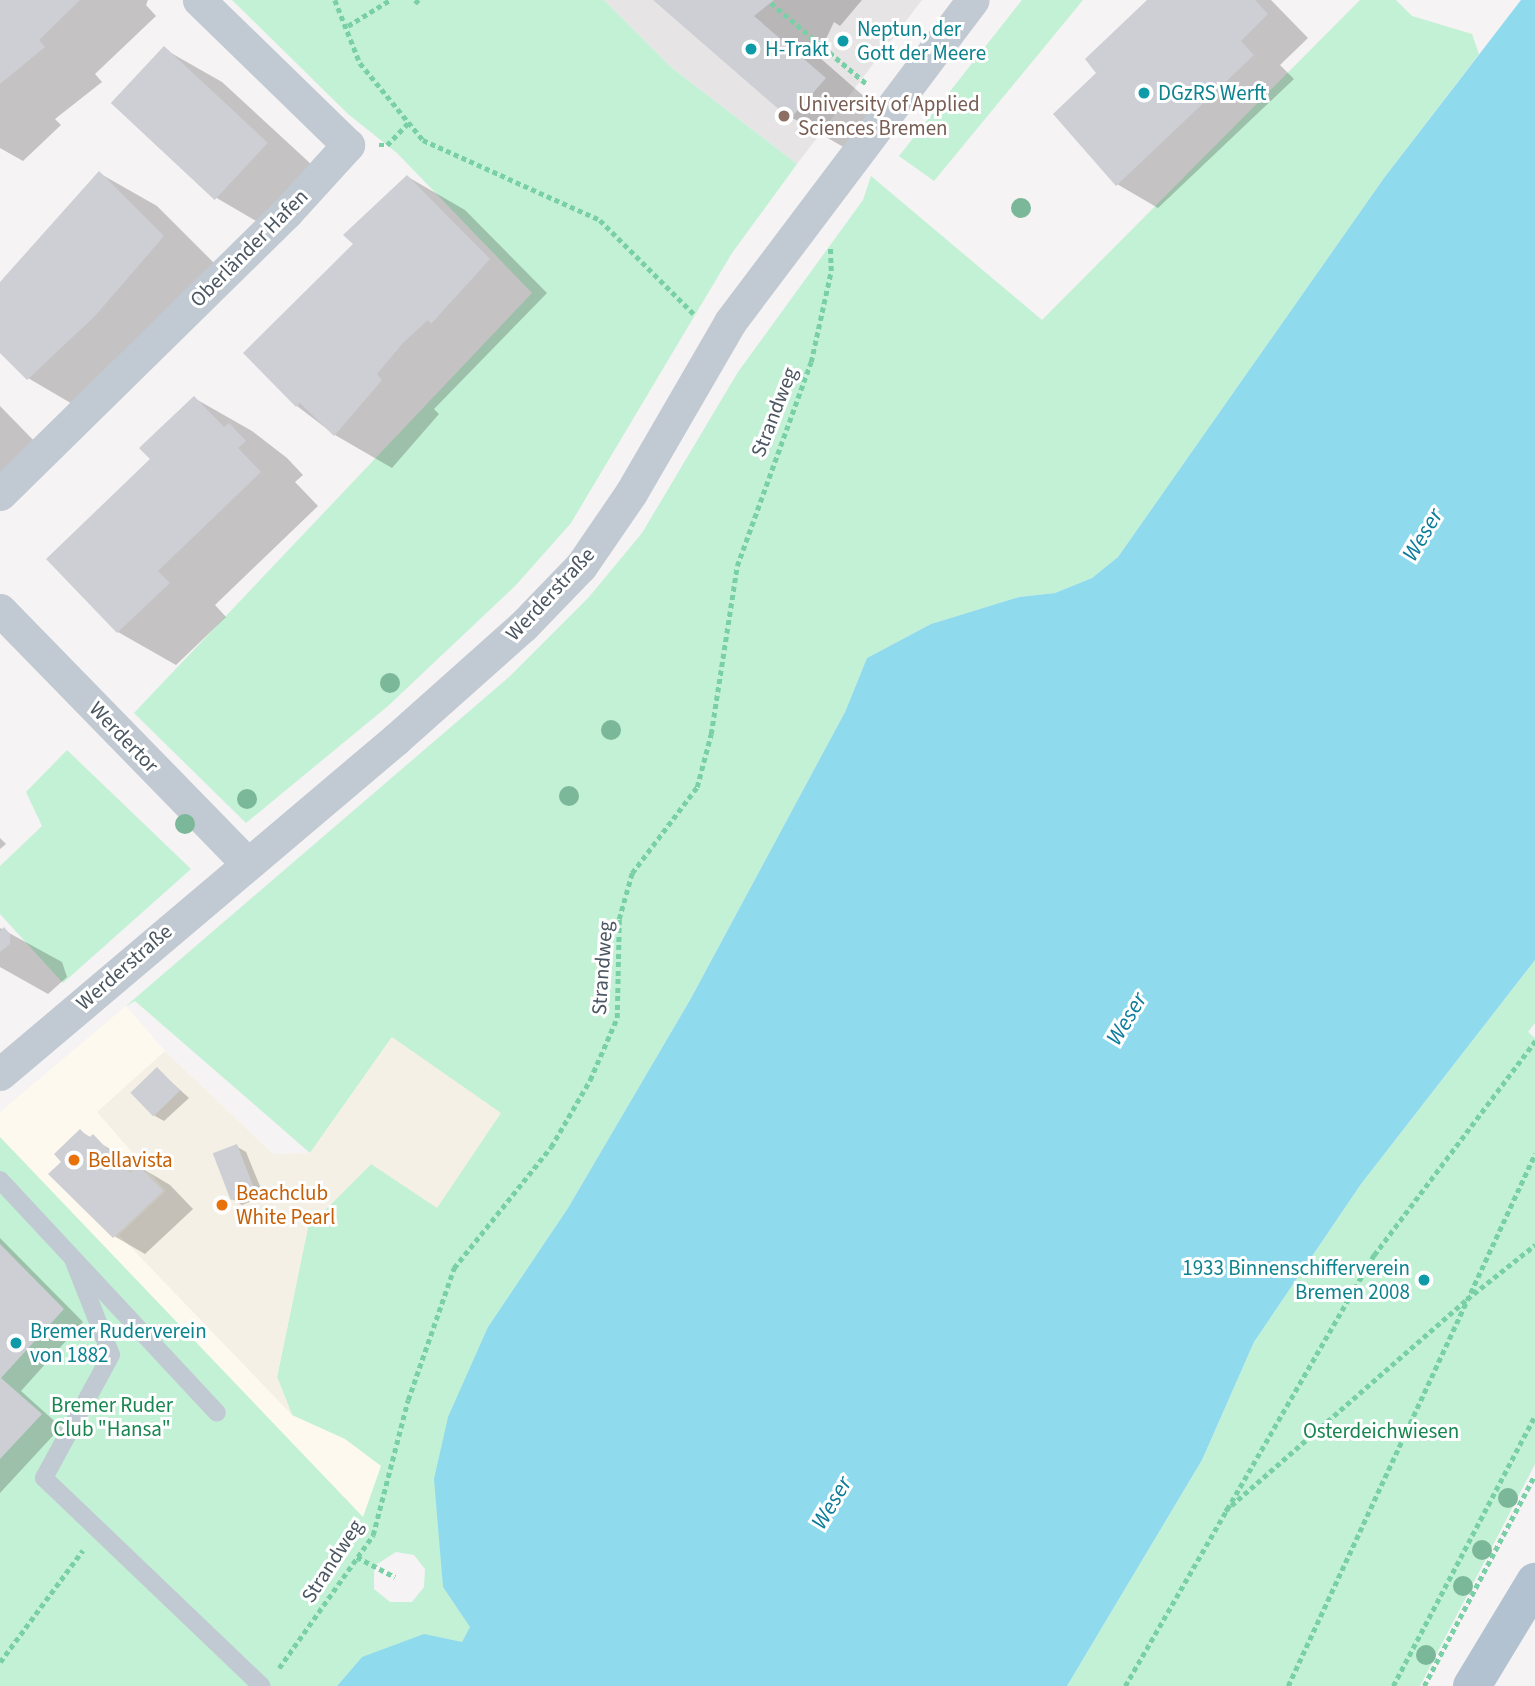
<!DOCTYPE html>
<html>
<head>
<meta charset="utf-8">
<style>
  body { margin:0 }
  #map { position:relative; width:1535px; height:1686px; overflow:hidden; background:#f5f3f3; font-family:"Source Sans 3",sans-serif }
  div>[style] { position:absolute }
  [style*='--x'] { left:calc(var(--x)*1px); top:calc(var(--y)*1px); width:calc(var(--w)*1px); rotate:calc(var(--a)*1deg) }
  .commercial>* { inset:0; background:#fdf9ef }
  .education>* { inset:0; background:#e6e4e5 }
  .green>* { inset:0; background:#c3f1d5 }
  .sand>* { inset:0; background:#f5f0e5 }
  .water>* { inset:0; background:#90daee }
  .shadow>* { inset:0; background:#0003 }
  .building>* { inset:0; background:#cdcfd5; transform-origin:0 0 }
  .path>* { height:4.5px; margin-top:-2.25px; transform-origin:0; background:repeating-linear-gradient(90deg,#7ad0a6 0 5px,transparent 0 8.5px) }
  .lane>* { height:18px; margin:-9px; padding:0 9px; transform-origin:9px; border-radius:9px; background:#c1cad2 }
  .street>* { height:33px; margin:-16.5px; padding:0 16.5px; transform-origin:16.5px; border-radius:16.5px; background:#c1cad2 }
  .primary>* { height:38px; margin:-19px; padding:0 19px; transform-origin:19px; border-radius:19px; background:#b3c2d1 }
  .trees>* { width:20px; height:20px; margin:-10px; border-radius:50%; background:#7bb799 }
  .dots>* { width:19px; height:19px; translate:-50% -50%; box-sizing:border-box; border:4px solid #fff; border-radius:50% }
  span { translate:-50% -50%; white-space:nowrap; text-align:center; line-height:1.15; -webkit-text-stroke:6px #fff; paint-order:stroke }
  .culture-label { font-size:21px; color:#0d838f }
  .left { translate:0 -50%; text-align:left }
  .right { translate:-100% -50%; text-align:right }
  .education-label { font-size:21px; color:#785e54 }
  .street-label { font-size:21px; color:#4a5661 }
  .food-label { font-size:21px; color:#c56008 }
  .park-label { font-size:21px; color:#17864f }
  .water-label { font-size:23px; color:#0c7c9b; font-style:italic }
</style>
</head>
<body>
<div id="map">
  <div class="commercial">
    <i style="clip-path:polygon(126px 1006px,165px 1051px,273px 1154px,310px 1153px,392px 1037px,501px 1113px,437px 1207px,481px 1238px,363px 1518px,0 1137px,0 1112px)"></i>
  </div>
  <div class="education">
    <i style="clip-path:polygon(604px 0,922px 0,797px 164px,672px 68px)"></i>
  </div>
  <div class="green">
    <i style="clip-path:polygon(232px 0,604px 0,672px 68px,797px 164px,732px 253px,571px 523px,516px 585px,388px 706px,246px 823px,134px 713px,532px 293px,397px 153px,348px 114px)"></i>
    <i style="clip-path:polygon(1022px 0,1083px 0,934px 181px,899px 156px)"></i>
    <i style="clip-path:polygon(evenodd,1360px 0,1396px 0,1412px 16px,1472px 34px,1479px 54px,1384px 178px,1118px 557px,1092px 578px,1055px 593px,1019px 597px,931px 624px,867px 658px,845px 712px,690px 1000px,568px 1208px,488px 1327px,442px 1542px,443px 1587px,471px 1627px,462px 1642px,362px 1657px,337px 1686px,0 1686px,0 1137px,363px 1517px,381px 1466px,345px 1439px,292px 1415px,277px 1377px,308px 1227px,371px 1164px,392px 1037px,310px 1153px,135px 1001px,126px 1006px,509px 677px,589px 597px,642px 533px,738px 372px,863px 200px,871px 176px,1042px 320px,1360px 0,396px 1552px,414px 1555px,425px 1569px,424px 1587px,412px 1602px,390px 1602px,374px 1589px,374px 1566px,396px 1552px)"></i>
    <i style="clip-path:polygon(67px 750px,191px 869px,63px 983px,0 914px,0 866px,42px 826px,26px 792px)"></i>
    <i style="clip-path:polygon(1535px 960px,1535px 1023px,1528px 1032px,1535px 1038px,1535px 1464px,1420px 1686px,1067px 1686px,1202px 1460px,1254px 1342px,1361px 1184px)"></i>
  </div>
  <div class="sand">
    <i style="clip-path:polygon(392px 1037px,501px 1113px,437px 1208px,371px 1164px,308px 1227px,277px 1377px,292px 1415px,119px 1235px,166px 1191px,97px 1112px,165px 1051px,273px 1154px,310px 1153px)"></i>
  </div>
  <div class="water">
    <i style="clip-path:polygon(1521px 0,1535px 0,1535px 960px,1361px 1184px,1254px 1342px,1202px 1460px,1067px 1686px,337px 1686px,362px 1657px,424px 1634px,462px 1642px,470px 1627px,443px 1587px,434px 1479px,448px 1417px,488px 1327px,568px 1208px,690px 1000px,845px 712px,867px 658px,931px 624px,1019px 597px,1055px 593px,1092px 578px,1118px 557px,1384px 178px)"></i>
  </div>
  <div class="shadow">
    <i style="clip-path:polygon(0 0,148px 0,146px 5px,156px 16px,95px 74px,102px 82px,55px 119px,61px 125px,23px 161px,0 148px)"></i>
    <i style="clip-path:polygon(656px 0,862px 0,840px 26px,834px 22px,825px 41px,821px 38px,811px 50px,883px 113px,847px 149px,789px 116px)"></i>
    <i style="clip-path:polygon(1149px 0,1271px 0,1308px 38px,1280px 65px,1294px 79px,1158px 208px,1117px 184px)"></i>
    <i style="clip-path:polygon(164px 49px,222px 82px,325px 177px,273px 231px,215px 197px)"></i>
    <i style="clip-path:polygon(99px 173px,157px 206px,221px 270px,86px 412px,28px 378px,0 350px,0 285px)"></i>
    <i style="clip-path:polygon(408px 177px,465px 210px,547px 293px,434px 409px,439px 414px,392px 468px,335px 435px,297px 406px,355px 244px)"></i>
    <i style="clip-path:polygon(194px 398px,252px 431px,287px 458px,303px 475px,295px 482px,318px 506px,215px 605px,226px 617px,176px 665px,118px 632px,153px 459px)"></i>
    <i style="clip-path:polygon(0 406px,39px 446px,0 494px)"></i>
    <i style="clip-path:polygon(0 838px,6px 844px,0 849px)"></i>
    <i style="clip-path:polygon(0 928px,62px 962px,67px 977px,48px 994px,0 967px)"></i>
    <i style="clip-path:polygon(157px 1069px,189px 1098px,164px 1121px,155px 1116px)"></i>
    <i style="clip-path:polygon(80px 1131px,170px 1185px,193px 1209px,145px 1254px,114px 1236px,64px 1162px)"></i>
    <i style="clip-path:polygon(236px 1146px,246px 1152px,264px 1196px,242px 1205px,232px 1199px)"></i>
    <i style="clip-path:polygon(0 1238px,83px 1322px,21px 1391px,61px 1427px,0 1493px)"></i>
  </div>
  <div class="building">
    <i style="clip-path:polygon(0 0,80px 0,39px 40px,45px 47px,0 84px)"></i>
    <i style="clip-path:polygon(653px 0,774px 0,754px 16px,826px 78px,790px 119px)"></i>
    <i style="clip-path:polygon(1147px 0,1255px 0,1268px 14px,1241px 41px,1254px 55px,1116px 186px,1053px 114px,1096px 73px,1085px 59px)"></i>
    <i style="left:164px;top:46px;width:142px;height:78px;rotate:43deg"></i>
    <i style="clip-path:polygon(99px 171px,164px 236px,95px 316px,27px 380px,0 353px,0 282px)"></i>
    <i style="clip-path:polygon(407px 175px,490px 259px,431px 324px,428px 320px,403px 343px,377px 374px,382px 380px,334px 436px,300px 403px,296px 407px,243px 353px,353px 244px,343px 235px)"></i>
    <i style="clip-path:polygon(194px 396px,224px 427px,229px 423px,246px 441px,238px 448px,261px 472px,158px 571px,170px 583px,117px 633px,46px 559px,150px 459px,139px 448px)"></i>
    <i style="clip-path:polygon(4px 927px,10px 934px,10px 944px,0 952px,0 931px)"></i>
    <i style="left:157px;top:1067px;width:33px;height:37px;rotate:46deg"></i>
    <i style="clip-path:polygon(80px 1129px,89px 1138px,93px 1134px,130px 1173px,138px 1165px,163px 1191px,113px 1238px,48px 1174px,61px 1162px,54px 1154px)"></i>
    <i style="left:237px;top:1144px;width:50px;height:26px;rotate:69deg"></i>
    <i style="clip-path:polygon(0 1244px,64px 1309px,1px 1378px,42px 1414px,0 1459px)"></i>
  </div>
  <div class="path">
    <i style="--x:335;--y:0;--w:68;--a:68.4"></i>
    <i style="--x:360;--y:63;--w:99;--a:50.7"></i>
    <i style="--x:423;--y:140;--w:194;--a:24.3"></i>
    <i style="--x:600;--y:220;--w:134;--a:45"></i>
    <i style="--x:415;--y:0;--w:5;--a:37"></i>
    <i style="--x:771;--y:3;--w:126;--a:40.2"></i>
    <i style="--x:348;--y:26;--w:49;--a:-31.8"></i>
    <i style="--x:379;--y:145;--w:8;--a:0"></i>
    <i style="--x:387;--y:145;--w:30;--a:-46"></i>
    <i style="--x:1225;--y:1511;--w:322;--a:-41.2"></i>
    <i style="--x:1467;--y:1299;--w:87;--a:-38.5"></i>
    <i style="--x:357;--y:1557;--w:43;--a:27.8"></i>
    <i style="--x:0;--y:1662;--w:139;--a:-53.5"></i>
    <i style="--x:279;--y:1668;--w:163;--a:-54.7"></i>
    <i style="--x:373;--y:1535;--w:139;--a:-75.5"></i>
    <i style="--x:408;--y:1400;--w:140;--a:-70.8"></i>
    <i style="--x:454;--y:1268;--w:155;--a:-51.3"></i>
    <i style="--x:551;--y:1147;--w:78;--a:-59.8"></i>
    <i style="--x:590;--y:1080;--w:68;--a:-66.5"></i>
    <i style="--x:617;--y:1018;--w:99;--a:-88.8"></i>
    <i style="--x:619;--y:919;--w:48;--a:-74.2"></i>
    <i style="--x:632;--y:873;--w:108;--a:-52.9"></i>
    <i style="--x:697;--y:787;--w:55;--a:-75.2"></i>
    <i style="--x:711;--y:734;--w:170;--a:-81.2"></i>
    <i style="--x:737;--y:566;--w:217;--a:-70.1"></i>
    <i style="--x:811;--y:362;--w:93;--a:-77.6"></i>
    <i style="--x:831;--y:271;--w:24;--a:-92"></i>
    <i style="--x:1125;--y:1686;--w:498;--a:-60"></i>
    <i style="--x:1374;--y:1255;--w:268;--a:-53"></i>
    <i style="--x:1288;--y:1686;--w:587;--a:-65.1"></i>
    <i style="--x:1393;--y:1686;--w:306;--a:-62.3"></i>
    <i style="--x:1424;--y:1686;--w:238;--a:-62.3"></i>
  </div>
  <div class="lane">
    <i style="--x:0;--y:1180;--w:318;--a:47"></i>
    <i style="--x:73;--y:1259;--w:103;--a:68.4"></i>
    <i style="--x:111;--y:1355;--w:140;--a:118.6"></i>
    <i style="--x:44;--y:1478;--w:301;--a:43.7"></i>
  </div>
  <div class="street">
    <i style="--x:0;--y:494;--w:402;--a:-44.5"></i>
    <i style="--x:287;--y:212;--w:91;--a:-47.7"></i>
    <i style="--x:348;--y:145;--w:208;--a:-135.8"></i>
    <i style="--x:0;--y:610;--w:354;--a:45.7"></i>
    <i style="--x:0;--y:1074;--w:519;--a:-40.23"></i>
    <i style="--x:396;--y:739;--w:170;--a:-41.7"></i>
    <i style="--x:523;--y:626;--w:83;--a:-46"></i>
    <i style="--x:581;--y:566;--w:88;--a:-55.6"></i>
    <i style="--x:631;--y:493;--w:198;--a:-59.9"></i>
    <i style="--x:730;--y:322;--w:403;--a:-53"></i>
  </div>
  <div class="primary">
    <i style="--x:1472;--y:1686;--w:122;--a:-58.8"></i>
  </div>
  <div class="trees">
    <i style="left:1021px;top:208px"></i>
    <i style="left:390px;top:683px"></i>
    <i style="left:611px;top:730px"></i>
    <i style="left:569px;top:796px"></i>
    <i style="left:247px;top:799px"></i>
    <i style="left:185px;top:824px"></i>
    <i style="left:1508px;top:1498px"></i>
    <i style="left:1482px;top:1550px"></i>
    <i style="left:1463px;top:1586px"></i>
    <i style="left:1426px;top:1655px"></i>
  </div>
  <div class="dots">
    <i style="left:843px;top:41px;background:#0f9aa8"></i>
    <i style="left:751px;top:49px;background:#0f9aa8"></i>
    <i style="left:1144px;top:93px;background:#0f9aa8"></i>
    <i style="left:784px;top:116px;background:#8d6e63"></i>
    <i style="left:74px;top:1160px;background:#e8710a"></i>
    <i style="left:222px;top:1205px;background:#e8710a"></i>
    <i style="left:1424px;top:1280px;background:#0f9aa8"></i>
    <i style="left:16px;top:1343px;background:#0f9aa8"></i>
  </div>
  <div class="culture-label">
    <span class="left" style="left:857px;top:41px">Neptun, der<br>Gott der Meere</span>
    <span class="left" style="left:765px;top:49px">H-Trakt</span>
    <span class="left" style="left:1158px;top:93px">DGzRS Werft</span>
    <span class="right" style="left:1410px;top:1280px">1933 Binnenschifferverein<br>Bremen 2008</span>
    <span class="left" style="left:30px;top:1343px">Bremer Ruderverein<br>von 1882</span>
  </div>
  <div class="education-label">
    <span class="left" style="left:798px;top:116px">University of Applied<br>Sciences Bremen</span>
  </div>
  <div class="street-label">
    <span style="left:249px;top:248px;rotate:-45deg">Oberländer Hafen</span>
    <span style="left:774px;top:412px;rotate:-69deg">Strandweg</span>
    <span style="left:550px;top:594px;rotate:-47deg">Werderstraße</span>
    <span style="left:124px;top:737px;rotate:46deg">Werdertor</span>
    <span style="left:124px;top:967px;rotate:-41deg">Werderstraße</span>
    <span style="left:602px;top:968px;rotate:-86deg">Strandweg</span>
    <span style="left:332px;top:1561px;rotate:-57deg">Strandweg</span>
  </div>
  <div class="food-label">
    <span class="left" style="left:88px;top:1160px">Bellavista</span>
    <span class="left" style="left:236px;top:1205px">Beachclub<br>White Pearl</span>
  </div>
  <div class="park-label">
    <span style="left:112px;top:1417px">Bremer Ruder<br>Club "Hansa"</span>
    <span style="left:1381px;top:1431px">Osterdeichwiesen</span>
  </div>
  <div class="water-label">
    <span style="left:1423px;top:535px;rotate:-59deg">Weser</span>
    <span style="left:1127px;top:1019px;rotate:-59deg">Weser</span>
    <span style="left:832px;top:1503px;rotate:-59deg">Weser</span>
  </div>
</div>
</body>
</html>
